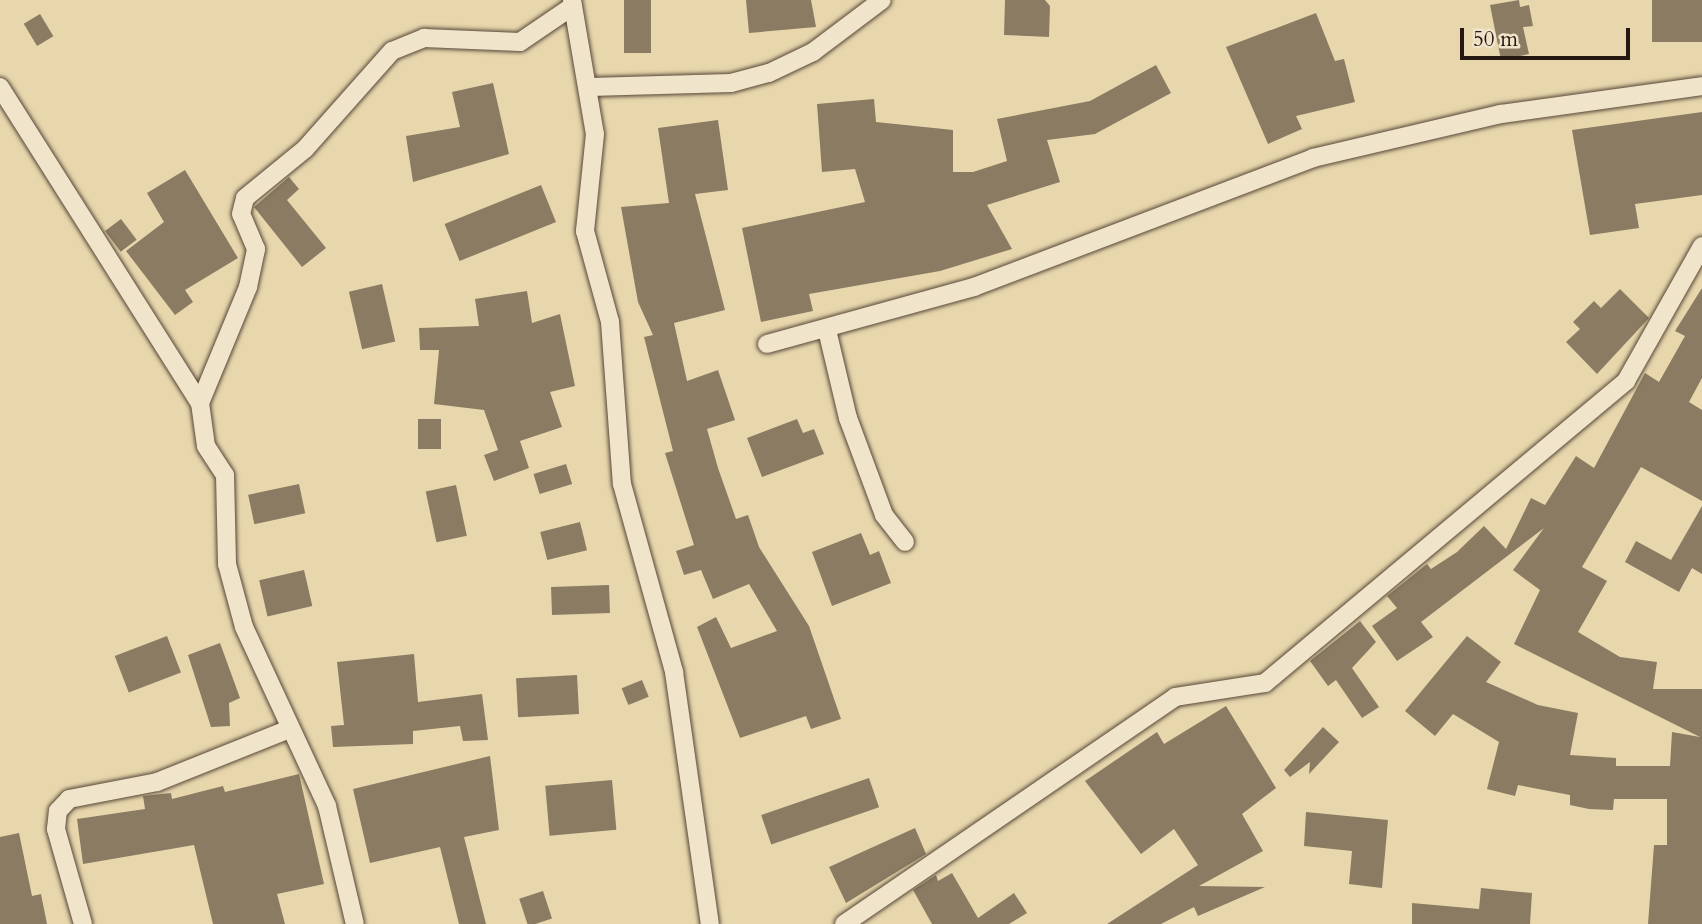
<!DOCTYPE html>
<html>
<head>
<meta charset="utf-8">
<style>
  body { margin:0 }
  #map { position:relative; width:1702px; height:924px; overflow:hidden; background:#e8d7ad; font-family:Cardo,serif }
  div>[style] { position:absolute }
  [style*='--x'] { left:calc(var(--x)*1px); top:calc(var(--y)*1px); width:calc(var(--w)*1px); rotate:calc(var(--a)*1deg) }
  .building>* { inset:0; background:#8a7b62; transform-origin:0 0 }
  .roads { filter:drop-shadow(0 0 2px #564738) drop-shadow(0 0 2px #564738) }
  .minor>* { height:18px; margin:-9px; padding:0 9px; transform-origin:9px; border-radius:9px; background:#f0e5ca }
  span { translate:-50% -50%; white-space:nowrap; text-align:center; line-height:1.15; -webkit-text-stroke:7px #f0e5ca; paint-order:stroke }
  .scale { position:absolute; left:1460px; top:28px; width:170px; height:32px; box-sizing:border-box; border:4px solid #251711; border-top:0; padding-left:9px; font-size:21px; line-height:24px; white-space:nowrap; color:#251711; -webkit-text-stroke:5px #f0e5ca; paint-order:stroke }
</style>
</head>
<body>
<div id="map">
  <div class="building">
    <i style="left:624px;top:0;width:27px;height:53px"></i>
    <i style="clip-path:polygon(746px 0,811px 0,816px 27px,749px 33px)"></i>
    <i style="clip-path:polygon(1005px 0,1045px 0,1050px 6px,1049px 37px,1004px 35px)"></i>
    <i style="clip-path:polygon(1519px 0,1520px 7px,1529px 5px,1533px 26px,1523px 27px,1529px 54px,1501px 60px,1490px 5px)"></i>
    <i style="left:1652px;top:0;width:50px;height:42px"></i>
    <i style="clip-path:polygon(1316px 13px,1335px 61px,1344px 59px,1355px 102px,1296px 116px,1302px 129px,1268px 144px,1226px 47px)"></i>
    <i style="left:40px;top:14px;width:26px;height:19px;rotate:59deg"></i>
    <i style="clip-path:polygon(1156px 65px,1171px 93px,1095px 134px,1047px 140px,1060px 182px,987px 205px,1012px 249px,940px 271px,809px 294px,813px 311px,761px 322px,742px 228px,865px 202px,855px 169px,822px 172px,817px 104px,874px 99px,876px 122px,953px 130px,953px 172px,973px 172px,1007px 161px,997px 119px,1090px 101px)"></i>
    <i style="clip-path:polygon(493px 83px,509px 154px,413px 182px,406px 136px,460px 127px,452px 92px)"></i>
    <i style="clip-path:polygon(1702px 112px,1702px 195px,1635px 204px,1639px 228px,1590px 235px,1572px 130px)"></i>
    <i style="clip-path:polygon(718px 120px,728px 190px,695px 194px,725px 310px,674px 323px,687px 381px,718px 370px,735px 420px,707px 429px,718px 468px,736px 519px,748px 515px,759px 547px,809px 626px,841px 719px,811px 729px,806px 716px,740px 738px,697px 627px,716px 617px,731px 648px,777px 631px,749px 584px,713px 599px,701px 570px,684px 575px,676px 551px,694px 545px,665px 453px,673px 451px,644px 337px,653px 335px,638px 302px,621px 207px,669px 203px,658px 128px)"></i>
    <i style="clip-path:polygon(185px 170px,238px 258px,185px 290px,193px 302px,175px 315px,126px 251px,164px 222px,147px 193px)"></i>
    <i style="clip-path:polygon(289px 177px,299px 189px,287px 200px,326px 248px,302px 267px,254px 207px)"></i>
    <i style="left:541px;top:185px;width:40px;height:104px;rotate:68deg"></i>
    <i style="left:121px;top:219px;width:26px;height:20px;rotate:53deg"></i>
    <i style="left:382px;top:284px;width:59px;height:34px;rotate:77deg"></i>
    <i style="clip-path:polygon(1702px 288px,1702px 378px,1689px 402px,1702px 410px,1702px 501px,1641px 467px,1582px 567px,1607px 581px,1578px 632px,1620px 657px,1657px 662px,1653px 689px,1702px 689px,1702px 924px,1648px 924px,1654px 845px,1667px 845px,1667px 799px,1614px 799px,1613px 810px,1589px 809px,1570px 805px,1570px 795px,1518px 785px,1515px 796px,1487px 789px,1499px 742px,1453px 714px,1435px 736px,1405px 711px,1467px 636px,1501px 662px,1486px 682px,1538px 705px,1578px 713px,1570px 755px,1616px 758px,1616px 766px,1670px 766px,1672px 732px,1700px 737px,1514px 644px,1540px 590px,1513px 570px,1544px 528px,1421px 622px,1433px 637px,1397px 661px,1372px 626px,1397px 608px,1387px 596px,1427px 564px,1431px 569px,1457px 552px,1484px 526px,1506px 549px,1531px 498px,1545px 505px,1576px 456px,1594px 468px,1645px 373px,1659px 382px,1685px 336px,1675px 331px)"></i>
    <i style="clip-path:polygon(1620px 289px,1649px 318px,1597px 374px,1566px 342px,1580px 329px,1573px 322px,1594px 301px,1601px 308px)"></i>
    <i style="clip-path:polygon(527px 291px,532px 323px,560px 314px,575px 386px,550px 392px,562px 427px,520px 441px,529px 468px,494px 481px,484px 455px,498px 450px,484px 410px,434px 404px,439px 350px,420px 350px,419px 328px,479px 326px,475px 299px)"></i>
    <i style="left:418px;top:419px;width:23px;height:30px"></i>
    <i style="clip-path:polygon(797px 419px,803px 433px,814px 429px,824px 454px,762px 477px,747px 438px)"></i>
    <i style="left:566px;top:464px;width:21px;height:34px;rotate:73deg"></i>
    <i style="left:299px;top:484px;width:30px;height:52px;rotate:78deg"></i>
    <i style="left:456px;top:485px;width:52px;height:31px;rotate:78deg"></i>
    <i style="clip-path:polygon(1702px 506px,1702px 574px,1692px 568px,1679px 592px,1625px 562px,1636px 541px,1671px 560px)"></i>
    <i style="left:580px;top:522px;width:29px;height:41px;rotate:76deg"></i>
    <i style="clip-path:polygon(861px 533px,870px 555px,879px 551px,891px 583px,832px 606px,812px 552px)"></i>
    <i style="left:304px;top:570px;width:37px;height:46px;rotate:77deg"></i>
    <i style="left:609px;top:585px;width:28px;height:58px;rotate:88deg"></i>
    <i style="clip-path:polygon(1360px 621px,1376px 642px,1352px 668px,1379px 707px,1362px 718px,1336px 680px,1328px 686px,1310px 661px)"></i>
    <i style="left:167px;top:636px;width:39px;height:56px;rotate:69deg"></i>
    <i style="clip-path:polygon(220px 643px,240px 698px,229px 703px,230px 726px,211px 727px,188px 655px)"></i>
    <i style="clip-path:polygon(414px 654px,418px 702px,482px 694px,488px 740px,463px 741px,460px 726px,413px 731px,413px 744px,333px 747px,331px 726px,344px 725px,337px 662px)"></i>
    <i style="left:577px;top:675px;width:39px;height:61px;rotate:87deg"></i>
    <i style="left:642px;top:680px;width:18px;height:22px;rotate:68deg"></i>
    <i style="clip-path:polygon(1226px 706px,1276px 788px,1242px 814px,1263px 851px,1199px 886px,1265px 887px,1198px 916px,1194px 907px,1161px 924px,1107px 924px,1198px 865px,1174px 829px,1141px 854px,1085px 781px,1157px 732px,1164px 744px)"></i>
    <i style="clip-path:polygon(1323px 727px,1339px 742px,1309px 774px,1310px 762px,1290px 777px,1284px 770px)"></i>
    <i style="clip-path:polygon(490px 756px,499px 830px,464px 837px,486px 924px,459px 924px,440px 847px,370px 863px,353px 789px)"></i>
    <i style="clip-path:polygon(299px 774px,324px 884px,277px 894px,285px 924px,213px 924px,194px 845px,83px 864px,77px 819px,145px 809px,143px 796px,171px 793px,172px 799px,223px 786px,225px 792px)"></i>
    <i style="left:869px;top:778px;width:31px;height:114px;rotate:71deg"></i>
    <i style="left:612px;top:780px;width:50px;height:67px;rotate:85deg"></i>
    <i style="clip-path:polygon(1306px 812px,1388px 820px,1382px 888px,1349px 884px,1352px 851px,1304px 846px)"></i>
    <i style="clip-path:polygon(915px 828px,926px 854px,846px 903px,829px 867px)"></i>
    <i style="clip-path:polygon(19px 833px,32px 896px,41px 894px,47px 924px,0 924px,0 837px)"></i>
    <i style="clip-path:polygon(952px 873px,978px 918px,1014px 893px,1027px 913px,1009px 924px,932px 924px,913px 890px,936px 875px,938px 881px)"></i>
    <i style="clip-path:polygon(1481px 888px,1532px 893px,1530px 924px,1412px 924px,1412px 903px,1479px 909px)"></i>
    <i style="left:543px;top:891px;width:29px;height:25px;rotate:72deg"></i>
  </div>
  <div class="roads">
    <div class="minor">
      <i style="--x:572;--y:0;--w:136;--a:80.3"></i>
      <i style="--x:595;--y:134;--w:98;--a:95.9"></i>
      <i style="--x:585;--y:231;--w:94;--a:74.6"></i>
      <i style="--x:610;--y:322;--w:162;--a:85.8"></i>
      <i style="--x:622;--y:484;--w:195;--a:74.5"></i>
      <i style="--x:674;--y:672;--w:255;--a:81.9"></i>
      <i style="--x:0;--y:87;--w:374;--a:57.7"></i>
      <i style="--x:200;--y:403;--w:43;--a:82.1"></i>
      <i style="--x:206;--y:446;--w:35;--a:57"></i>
      <i style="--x:225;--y:475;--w:89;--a:88.7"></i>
      <i style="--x:227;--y:564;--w:65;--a:74.9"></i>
      <i style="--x:244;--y:627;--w:197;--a:65.1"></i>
      <i style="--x:327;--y:806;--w:121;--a:76.7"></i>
      <i style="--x:590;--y:87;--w:141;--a:-1.6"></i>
      <i style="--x:731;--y:83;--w:39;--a:-15"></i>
      <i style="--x:769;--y:73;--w:49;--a:-25.5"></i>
      <i style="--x:813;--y:52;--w:86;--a:-37"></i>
      <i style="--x:827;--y:330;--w:90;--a:76.6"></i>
      <i style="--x:848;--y:418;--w:103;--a:69.6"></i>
      <i style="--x:884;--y:515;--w:34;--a:52"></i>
      <i style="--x:767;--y:344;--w:215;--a:-15.4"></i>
      <i style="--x:974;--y:287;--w:363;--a:-20.8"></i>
      <i style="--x:1313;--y:158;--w:193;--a:-13.2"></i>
      <i style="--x:1501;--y:114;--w:203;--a:-7.9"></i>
      <i style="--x:200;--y:403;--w:126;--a:-67.5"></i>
      <i style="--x:248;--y:287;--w:39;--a:-78"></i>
      <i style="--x:256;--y:249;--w:38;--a:-113"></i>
      <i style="--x:241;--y:214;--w:16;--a:-76"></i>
      <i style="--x:245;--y:198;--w:77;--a:-39.2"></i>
      <i style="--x:305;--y:149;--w:131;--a:-48.4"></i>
      <i style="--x:392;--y:51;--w:35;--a:-22"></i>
      <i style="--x:424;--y:38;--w:96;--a:2.4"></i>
      <i style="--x:520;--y:42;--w:64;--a:-34.2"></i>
      <i style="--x:83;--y:924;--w:99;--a:-105.9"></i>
      <i style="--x:56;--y:829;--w:18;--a:-84"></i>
      <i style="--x:58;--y:811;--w:16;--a:-47"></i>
      <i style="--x:69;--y:799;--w:90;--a:-10.9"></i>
      <i style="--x:157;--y:782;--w:140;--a:-21.8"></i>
      <i style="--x:844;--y:924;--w:401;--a:-34.4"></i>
      <i style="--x:1175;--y:697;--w:91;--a:-8.8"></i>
      <i style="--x:1265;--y:683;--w:471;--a:-39.9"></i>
      <i style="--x:1626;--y:381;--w:155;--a:-60.6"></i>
    </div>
  </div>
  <div class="scale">50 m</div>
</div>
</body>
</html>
